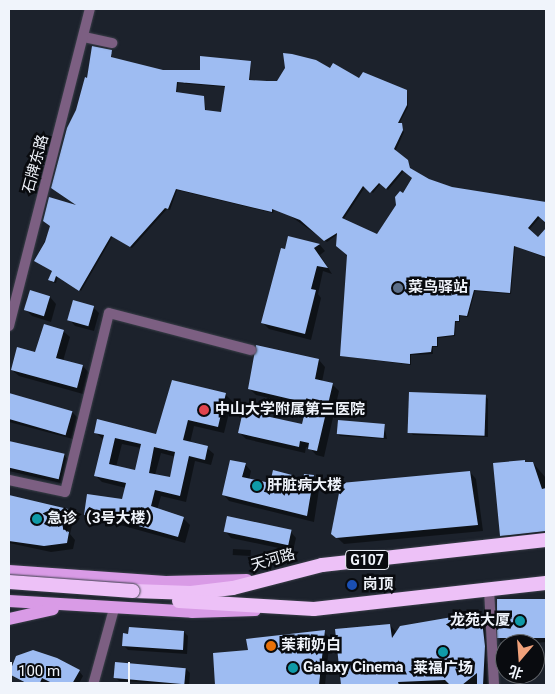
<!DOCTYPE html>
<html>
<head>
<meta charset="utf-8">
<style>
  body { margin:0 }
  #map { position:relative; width:555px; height:694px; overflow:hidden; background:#1c222c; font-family:Roboto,"Noto Sans SC",sans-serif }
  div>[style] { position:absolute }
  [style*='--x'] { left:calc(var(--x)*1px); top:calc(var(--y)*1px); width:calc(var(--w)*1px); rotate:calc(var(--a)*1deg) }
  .shadow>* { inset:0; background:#0007; transform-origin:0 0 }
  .building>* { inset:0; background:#9ebcf2; transform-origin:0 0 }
  .roads { filter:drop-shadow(0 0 1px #3a3f49) drop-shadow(0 0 1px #3a3f49) }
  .minor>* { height:10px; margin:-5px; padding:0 5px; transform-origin:5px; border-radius:5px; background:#7c5f82 }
  .major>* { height:12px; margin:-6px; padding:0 6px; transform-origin:6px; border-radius:6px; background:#d99be6 }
  .highway>* { height:14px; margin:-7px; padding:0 7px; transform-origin:7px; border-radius:7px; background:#edc1f7 }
  .bridges { filter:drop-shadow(0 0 1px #3a3f49) drop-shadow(0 0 1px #3a3f49) }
  .highway-bridge>* { height:14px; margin:-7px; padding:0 7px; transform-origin:7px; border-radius:7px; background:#edc1f7 }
  .dots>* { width:14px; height:14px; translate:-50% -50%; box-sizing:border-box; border:2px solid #090b0f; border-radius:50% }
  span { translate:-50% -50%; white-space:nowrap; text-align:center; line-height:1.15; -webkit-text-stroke:5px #090b0f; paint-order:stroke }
  .shield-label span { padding:1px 4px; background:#090b0f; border:1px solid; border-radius:4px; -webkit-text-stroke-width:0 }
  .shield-label { font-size:14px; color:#f0f4fb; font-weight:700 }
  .street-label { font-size:15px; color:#f0f4fb }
  .poi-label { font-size:15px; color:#f0f4fb; font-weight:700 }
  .left { translate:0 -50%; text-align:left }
  .right { translate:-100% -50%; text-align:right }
  .frame { position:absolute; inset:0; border:10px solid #f0f4fb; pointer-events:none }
  .north { position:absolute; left:495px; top:634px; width:50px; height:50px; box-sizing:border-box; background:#090b0f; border:1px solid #65686d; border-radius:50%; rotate:198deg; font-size:14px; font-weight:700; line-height:20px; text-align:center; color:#f0f4fb }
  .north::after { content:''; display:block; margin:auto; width:18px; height:22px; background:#f1a27b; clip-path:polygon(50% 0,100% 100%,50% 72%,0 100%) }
  .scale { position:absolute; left:10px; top:662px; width:120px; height:22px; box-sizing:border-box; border:2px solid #f0f4fb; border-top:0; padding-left:6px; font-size:15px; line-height:18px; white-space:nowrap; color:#f0f4fb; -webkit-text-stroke:4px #090b0f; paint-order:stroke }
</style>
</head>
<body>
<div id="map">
  <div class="shadow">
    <i style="clip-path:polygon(evenodd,111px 51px,112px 58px,163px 71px,201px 71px,251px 62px,250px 81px,278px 82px,330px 70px,407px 91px,408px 107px,399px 124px,404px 132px,395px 152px,409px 163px,411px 170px,428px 181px,452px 188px,546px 203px,546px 221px,541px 216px,529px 230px,538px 238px,546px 230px,546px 258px,515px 246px,511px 294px,475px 291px,468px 317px,460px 316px,460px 322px,456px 322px,455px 336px,438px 338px,438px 347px,433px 347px,433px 354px,411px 355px,411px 365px,342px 356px,348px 255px,338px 234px,327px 242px,286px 213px,274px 210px,273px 213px,177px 190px,170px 210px,167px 209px,132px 248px,113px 236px,81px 291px,58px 276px,56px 283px,51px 282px,53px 271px,35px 261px,52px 226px,80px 207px,77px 110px,88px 79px,111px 51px,178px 83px,226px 87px,223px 113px,206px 111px,204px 97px,177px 93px,178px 83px,111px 51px,404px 171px,413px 178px,377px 235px,343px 220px,365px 187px,373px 193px,381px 183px,388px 190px,404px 171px)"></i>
    <i style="clip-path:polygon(289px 237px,320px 245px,325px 251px,320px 255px,332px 274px,323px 271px,318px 294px,321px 298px,311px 340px,269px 329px,262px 322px)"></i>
    <i style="clip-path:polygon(31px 292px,50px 297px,56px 304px,51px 322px,32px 316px,26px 310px)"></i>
    <i style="clip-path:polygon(93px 307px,99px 313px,94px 331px,75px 326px,69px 319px)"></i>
    <i style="clip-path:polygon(63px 331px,70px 337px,63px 361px,83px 366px,89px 373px,83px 394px,19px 376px,12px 370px)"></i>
    <i style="clip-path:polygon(319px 360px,325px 367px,322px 382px,332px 384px,339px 391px,324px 457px,316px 455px,310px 448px,306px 447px,305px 453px,246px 439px,240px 433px,303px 426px,307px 407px,256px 395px,250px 389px)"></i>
    <i style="clip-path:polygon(evenodd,225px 394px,232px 401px,224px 433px,194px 426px,190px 443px,207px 448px,214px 454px,211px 465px,195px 461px,186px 502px,161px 496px,157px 510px,183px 518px,190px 525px,185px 543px,124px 526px,92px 521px,85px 514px,123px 501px,126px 488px,102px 482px,96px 476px,104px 440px,95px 432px,157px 435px,225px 394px,122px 444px,141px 448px,136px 472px,116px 467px,122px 444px,225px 394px,161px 453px,176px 457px,171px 479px,155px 475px,161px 453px)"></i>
    <i style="clip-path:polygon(9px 395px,72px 412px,79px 419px,73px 439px,9px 422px)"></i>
    <i style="clip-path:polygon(485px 396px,488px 399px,488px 437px,413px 435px,410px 432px)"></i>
    <i style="clip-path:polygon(384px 425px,387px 439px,340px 436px,337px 433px)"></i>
    <i style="clip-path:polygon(9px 442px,64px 455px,70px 462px,65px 484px,9px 471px)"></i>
    <i style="clip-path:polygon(533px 463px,546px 478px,546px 546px,513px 548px,501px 536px)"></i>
    <i style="clip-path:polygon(245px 464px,251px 471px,249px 480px,271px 485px,292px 476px,298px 482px,296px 491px,302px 492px,314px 476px,320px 483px,314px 522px,229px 501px,223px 494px)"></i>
    <i style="clip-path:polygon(470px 472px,476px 479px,483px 531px,344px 544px,332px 533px)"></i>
    <i style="clip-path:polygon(9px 496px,67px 510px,74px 517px,70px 534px,75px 540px,73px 549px,51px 552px,9px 543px)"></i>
    <i style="clip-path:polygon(225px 531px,290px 531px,296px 538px,293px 551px,231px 538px)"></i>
    <i style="left:233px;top:549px;width:18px;height:6px;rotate:3deg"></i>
    <i style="clip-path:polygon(546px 601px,546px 642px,504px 646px,500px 641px,498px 605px)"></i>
    <i style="clip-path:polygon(483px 615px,494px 626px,495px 685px,343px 685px,336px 630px,390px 625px,397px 633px,441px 623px,449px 617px)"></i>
    <i style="clip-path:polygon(184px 632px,188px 636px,187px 654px,128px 650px,124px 646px)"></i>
    <i style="clip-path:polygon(324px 632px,330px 638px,325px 685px,216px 685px,214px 654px,249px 652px)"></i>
    <i style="clip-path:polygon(186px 669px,190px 673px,189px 685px,119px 681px,115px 677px)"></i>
    <i style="clip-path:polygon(79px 671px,83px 676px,78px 685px,54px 685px,47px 682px,45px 685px,28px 685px,9px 673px)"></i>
  </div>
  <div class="building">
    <i style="clip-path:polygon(evenodd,92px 46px,112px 50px,111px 57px,163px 70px,200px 70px,200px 56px,251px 61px,249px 80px,267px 81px,277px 81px,285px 68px,283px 53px,292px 54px,316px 60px,330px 68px,333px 63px,359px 78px,363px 72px,407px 90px,407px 105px,398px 123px,402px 123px,403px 130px,394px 149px,408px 160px,410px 168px,429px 179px,452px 187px,546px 202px,546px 223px,538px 216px,528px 228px,538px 237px,546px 228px,546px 257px,514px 246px,510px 293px,474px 290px,467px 316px,459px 315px,459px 321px,455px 321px,454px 335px,437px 337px,437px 346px,432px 346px,431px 352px,410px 354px,410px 364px,340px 356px,347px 255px,336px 246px,337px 233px,324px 241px,300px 220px,272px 209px,272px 212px,176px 189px,168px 209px,165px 208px,130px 247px,111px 236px,79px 291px,56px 276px,54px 282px,48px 280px,52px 271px,34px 261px,45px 242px,50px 226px,43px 221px,49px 197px,76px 205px,51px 188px,67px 128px,76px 110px,85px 77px,87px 78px,92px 46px,177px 82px,225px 86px,221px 112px,205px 110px,204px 96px,176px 92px,177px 82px,92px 46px,402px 170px,412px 178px,403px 193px,400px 191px,395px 197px,396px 205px,377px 234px,342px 218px,363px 186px,370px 193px,379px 183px,386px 189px,402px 170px)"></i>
    <i style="clip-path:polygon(288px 236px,320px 244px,314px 248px,328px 268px,317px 266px,311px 289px,316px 290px,305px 334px,261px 323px,281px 248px,285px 249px)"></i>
    <i style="left:30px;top:290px;width:21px;height:21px;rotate:17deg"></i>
    <i style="left:73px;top:300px;width:22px;height:21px;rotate:16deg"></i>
    <i style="clip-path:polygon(44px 324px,64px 330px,56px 358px,83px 365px,77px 388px,11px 370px,17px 347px,35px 352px)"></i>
    <i style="clip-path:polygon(256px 345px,319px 359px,315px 379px,333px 383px,317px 451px,308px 449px,309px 443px,300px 441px,299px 447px,238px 433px,243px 411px,302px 424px,307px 403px,248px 389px)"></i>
    <i style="clip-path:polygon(evenodd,172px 380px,226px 393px,218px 427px,188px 420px,183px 440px,208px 446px,205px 460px,189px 456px,180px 496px,155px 490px,151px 506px,184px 517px,178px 537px,117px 520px,84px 515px,87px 494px,122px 499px,126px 483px,94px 476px,104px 435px,94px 433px,97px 419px,156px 434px,172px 380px,115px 438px,141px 444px,135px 470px,109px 464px,115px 438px,172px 380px,154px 447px,175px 452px,170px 477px,149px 473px,154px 447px)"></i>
    <i style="left:409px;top:392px;width:77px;height:41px;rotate:2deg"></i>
    <i style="left:9px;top:393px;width:66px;height:25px;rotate:16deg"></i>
    <i style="left:338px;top:420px;width:47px;height:14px;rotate:5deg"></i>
    <i style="left:9px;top:441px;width:57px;height:26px;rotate:13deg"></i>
    <i style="clip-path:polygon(230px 460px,246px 463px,242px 477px,270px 483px,273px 470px,292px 475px,289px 488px,301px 491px,304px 474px,314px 475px,307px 516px,222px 495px)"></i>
    <i style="clip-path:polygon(525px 460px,525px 462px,533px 462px,542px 489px,546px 488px,546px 531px,500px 536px,493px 463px)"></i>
    <i style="clip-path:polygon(470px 471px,478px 525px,336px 538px,331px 534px,341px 483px)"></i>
    <i style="clip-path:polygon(9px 495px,68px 509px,63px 529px,69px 532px,67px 543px,44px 546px,9px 541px)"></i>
    <i style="left:227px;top:516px;width:66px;height:16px;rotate:12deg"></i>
    <i style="left:546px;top:599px;width:39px;height:49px;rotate:90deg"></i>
    <i style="clip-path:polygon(481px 612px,485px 646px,483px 685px,477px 685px,477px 673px,462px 685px,450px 685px,445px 680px,398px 682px,399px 685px,341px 685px,335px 629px,390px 624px,392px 638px,400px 626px)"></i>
    <i style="clip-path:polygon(129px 627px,184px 631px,183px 650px,122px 646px,123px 633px,128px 634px)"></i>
    <i style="clip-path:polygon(325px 630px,319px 685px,215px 685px,213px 653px,248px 650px,246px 639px)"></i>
    <i style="clip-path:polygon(33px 650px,57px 658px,80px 670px,72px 684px,56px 685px,42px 678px,39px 685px,30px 685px,9px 674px,16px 656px)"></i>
    <i style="left:115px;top:662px;width:71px;height:16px;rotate:5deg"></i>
  </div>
  <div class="roads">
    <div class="minor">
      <i style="--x:84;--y:37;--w:29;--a:12"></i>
      <i style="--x:9;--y:326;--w:327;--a:-75.7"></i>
      <i style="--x:9;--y:480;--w:57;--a:12.1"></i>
      <i style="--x:65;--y:492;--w:184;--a:-76.2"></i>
      <i style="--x:109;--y:313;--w:147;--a:14.6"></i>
      <i style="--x:489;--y:589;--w:96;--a:87"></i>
      <i style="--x:93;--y:685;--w:79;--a:-74.6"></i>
    </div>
    <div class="major">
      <i style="--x:9;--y:571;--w:157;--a:4"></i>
      <i style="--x:166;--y:582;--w:81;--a:-1.4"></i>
      <i style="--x:9;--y:601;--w:183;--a:3.4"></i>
      <i style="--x:192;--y:612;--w:63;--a:-1.8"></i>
      <i style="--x:9;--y:619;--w:45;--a:-12.8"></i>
    </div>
    <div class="highway">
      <i style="--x:133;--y:591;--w:58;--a:2"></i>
      <i style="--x:191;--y:593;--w:42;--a:-6.8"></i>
      <i style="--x:233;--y:588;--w:92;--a:-14.5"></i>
      <i style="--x:322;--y:565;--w:225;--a:-6.4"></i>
      <i style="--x:179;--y:601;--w:135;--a:3.4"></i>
      <i style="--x:314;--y:609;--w:233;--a:-6.4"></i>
    </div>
  </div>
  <div class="bridges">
    <div class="highway-bridge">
      <i style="--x:9;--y:582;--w:124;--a:4.2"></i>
    </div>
  </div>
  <div class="dots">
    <i style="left:398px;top:288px;background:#5c6f8a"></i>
    <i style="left:204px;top:410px;background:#e0444e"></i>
    <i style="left:257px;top:486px;background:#0f9aa8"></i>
    <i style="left:37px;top:519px;background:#0f9aa8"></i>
    <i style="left:352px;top:585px;background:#1a4fb4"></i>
    <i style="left:520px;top:621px;background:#0f9aa8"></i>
    <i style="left:271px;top:646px;background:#e8710a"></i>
    <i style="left:443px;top:652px;background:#0f9aa8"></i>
    <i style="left:293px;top:668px;background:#0f9aa8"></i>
  </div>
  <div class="shield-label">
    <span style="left:367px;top:560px">G107</span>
  </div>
  <div class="street-label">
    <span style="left:36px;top:164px;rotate:-75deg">石牌东路</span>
    <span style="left:273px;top:560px;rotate:-16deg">天河路</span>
  </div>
  <div class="poi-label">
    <span class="left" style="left:408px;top:288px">菜鸟驿站</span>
    <span class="left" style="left:215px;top:410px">中山大学附属第三医院</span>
    <span class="left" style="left:267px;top:486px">肝脏病大楼</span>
    <span class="left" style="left:47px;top:519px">急诊（3号大楼）</span>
    <span class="left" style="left:363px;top:585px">岗顶</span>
    <span class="right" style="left:510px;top:621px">龙苑大厦</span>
    <span class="left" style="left:281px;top:646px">茉莉奶白</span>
    <span class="left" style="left:303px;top:668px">Galaxy Cinema</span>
    <span style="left:443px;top:669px">莱福广场</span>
  </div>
  <div class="frame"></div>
  <div class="north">北</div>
  <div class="scale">100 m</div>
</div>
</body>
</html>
